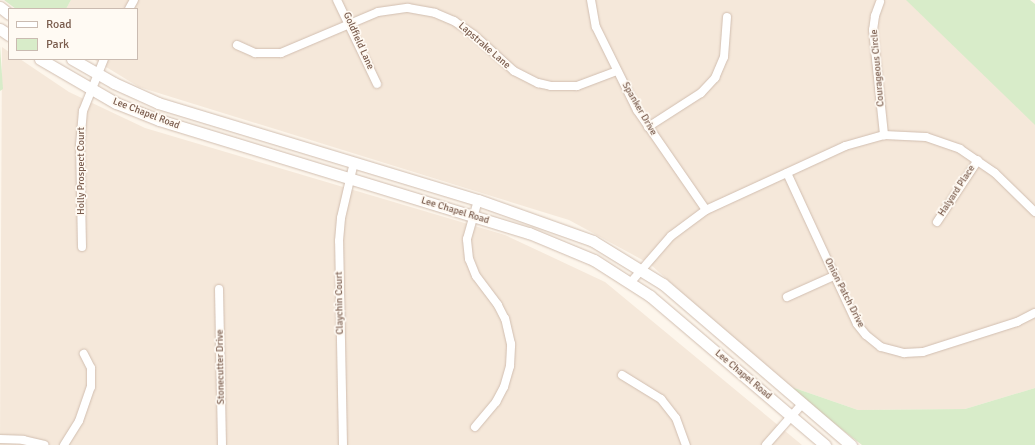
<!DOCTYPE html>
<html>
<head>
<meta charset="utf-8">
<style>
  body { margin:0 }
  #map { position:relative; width:1035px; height:445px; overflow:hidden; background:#fdf6ec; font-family:Signika,sans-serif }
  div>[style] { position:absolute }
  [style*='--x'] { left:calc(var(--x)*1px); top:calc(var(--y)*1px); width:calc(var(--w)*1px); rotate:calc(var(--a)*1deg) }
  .residential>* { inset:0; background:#f5e8da }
  .green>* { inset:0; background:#d8ecc9 }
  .roads { filter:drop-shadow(0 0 1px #d1beb0) drop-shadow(0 0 1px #d1beb0) }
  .street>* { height:8px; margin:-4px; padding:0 4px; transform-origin:4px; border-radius:4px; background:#fff }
  .secondary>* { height:11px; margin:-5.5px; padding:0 5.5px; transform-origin:5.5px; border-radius:5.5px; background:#fff }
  span { translate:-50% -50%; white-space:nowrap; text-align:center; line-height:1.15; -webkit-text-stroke:3.5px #fffaf3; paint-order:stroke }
  .street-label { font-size:10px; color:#7a5c4d }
  .legend { position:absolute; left:8px; top:8px; width:130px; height:52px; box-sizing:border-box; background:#fffaf3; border:1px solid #cabbb1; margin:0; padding:5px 7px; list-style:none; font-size:12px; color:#7a5c4d }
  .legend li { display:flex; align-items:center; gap:8px; height:20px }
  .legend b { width:20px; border:1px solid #cabbb1 }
</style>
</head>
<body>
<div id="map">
  <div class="residential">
    <i style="clip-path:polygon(71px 0,908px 0,1035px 124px,1035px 388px,965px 409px,858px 410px,783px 384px,650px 264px,569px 220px,139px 87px,93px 59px,137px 59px,137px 9px,66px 9px)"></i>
    <i style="clip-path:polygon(2px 47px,9px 52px,9px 59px,20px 59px,69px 92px,145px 128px,505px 235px,605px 282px,802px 445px,0 445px)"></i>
  </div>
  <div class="green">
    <i style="clip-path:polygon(4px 0,71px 0,66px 9px,16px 9px)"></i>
    <i style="clip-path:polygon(906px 0,1030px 0,1035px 4px,1035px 125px)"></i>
    <i style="clip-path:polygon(0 46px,3px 89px,0 91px)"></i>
    <i style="clip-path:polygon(783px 384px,858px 410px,965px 409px,1035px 388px,1035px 445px,862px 445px)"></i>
  </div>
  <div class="roads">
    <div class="street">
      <i style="--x:337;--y:0;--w:93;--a:64.5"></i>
      <i style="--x:591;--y:0;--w:27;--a:80"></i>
      <i style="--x:596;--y:27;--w:93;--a:63.7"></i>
      <i style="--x:637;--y:110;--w:121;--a:55.4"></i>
      <i style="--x:880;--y:2;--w:15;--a:110"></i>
      <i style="--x:875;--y:16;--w:14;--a:98"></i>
      <i style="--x:873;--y:30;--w:106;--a:84"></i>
      <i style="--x:129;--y:9;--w:10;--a:-61"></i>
      <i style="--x:237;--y:45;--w:20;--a:24"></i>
      <i style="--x:255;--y:53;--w:26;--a:0"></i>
      <i style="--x:281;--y:53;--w:105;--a:-22.9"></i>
      <i style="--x:378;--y:12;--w:30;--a:-8"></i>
      <i style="--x:408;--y:8;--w:27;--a:10"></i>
      <i style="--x:435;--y:13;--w:21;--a:23"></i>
      <i style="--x:454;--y:21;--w:24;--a:35"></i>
      <i style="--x:474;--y:35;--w:54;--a:42"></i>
      <i style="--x:514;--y:71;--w:27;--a:27"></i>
      <i style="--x:538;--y:83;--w:13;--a:13"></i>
      <i style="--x:551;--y:86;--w:26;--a:0"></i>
      <i style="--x:577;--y:86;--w:43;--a:-20.6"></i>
      <i style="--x:648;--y:127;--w:63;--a:-32.7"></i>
      <i style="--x:701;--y:93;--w:21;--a:-47"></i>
      <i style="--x:715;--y:78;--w:23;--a:-67"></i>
      <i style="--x:724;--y:57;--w:40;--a:-85.7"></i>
      <i style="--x:787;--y:173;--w:166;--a:65.1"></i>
      <i style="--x:857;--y:324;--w:14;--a:51"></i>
      <i style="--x:866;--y:335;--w:19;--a:39"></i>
      <i style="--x:881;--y:347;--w:24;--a:15"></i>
      <i style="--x:904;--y:353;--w:19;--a:-3"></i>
      <i style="--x:923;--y:352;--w:99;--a:-17.7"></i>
      <i style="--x:1017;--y:322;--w:20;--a:-27"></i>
      <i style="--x:937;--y:222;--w:74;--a:-56.5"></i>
      <i style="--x:82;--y:247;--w:102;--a:-91.1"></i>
      <i style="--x:80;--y:145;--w:34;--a:-85"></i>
      <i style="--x:83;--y:111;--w:56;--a:-68"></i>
      <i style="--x:631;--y:282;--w:61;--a:-49"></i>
      <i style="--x:671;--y:236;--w:44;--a:-36.6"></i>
      <i style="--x:706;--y:210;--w:153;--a:-24.7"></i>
      <i style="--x:845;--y:146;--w:41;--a:-15.8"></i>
      <i style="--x:884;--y:135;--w:42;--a:2.7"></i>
      <i style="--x:926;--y:137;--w:36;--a:19"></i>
      <i style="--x:960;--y:149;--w:42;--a:34.4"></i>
      <i style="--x:995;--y:173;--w:56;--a:44.3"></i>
      <i style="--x:219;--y:289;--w:156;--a:88.9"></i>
      <i style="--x:787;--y:297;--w:51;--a:-24.1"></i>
      <i style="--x:622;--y:375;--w:46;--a:31.6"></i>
      <i style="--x:661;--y:399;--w:24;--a:52"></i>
      <i style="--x:676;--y:418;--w:29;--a:70"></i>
      <i style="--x:475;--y:427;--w:33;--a:-50"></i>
      <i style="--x:496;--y:402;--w:17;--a:-62"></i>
      <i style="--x:504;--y:387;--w:22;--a:-74"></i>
      <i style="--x:510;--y:366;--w:22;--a:-87"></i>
      <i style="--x:511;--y:344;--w:26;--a:-103"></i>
      <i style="--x:505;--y:319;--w:16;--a:-117"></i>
      <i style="--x:498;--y:305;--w:36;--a:-127"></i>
      <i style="--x:476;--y:276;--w:18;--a:-112"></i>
      <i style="--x:469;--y:259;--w:20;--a:-96"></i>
      <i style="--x:467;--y:239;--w:41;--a:-74.2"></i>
      <i style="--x:0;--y:439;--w:23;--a:2"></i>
      <i style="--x:23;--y:440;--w:22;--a:13"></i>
      <i style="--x:64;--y:445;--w:28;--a:-58"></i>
      <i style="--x:79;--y:421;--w:36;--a:-71"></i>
      <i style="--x:91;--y:387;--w:19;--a:-90"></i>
      <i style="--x:91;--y:368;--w:16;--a:-117"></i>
      <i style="--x:343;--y:445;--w:204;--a:-91.1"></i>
      <i style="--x:339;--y:241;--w:23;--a:-85"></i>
      <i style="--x:341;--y:218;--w:57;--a:-76.9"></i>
      <i style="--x:766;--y:445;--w:56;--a:-48.6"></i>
    </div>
    <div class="secondary">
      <i style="--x:0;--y:7;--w:11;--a:38"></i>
      <i style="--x:0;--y:29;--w:11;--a:34"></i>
      <i style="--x:40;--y:59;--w:88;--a:30.1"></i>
      <i style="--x:116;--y:103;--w:46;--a:21.6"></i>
      <i style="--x:159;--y:120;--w:387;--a:17"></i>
      <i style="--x:529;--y:233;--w:70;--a:22.6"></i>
      <i style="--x:594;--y:260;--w:67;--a:32.7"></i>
      <i style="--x:650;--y:296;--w:230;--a:40.4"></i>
      <i style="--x:72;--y:59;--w:48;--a:29.7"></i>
      <i style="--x:114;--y:83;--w:48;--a:24.4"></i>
      <i style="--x:158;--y:103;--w:334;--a:16.9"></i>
      <i style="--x:478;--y:200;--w:122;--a:19.6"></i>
      <i style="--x:593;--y:241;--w:82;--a:31.6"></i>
      <i style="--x:663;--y:284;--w:248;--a:40.6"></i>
    </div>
  </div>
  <div class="street-label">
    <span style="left:358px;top:41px;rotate:66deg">Goldfield Lane</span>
    <span style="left:484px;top:46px;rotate:41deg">Lapstrake Lane</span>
    <span style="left:878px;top:68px;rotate:-95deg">Courageous Circle</span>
    <span style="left:639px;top:109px;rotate:60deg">Spanker Drive</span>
    <span style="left:146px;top:114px;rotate:21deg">Lee Chapel Road</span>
    <span style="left:82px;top:171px;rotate:-90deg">Holly Prospect Court</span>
    <span style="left:957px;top:191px;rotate:-57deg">Halyard Place</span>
    <span style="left:455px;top:211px;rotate:17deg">Lee Chapel Road</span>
    <span style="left:844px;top:293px;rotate:63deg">Onion Patch Drive</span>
    <span style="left:340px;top:303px;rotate:-91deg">Claychin Court</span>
    <span style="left:221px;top:367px;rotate:-91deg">Stonecutter Drive</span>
    <span style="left:743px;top:375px;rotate:40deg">Lee Chapel Road</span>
  </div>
  <ul class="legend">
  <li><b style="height:5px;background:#fff"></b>Road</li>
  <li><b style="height:11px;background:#d8ecc9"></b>Park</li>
  </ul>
</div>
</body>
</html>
